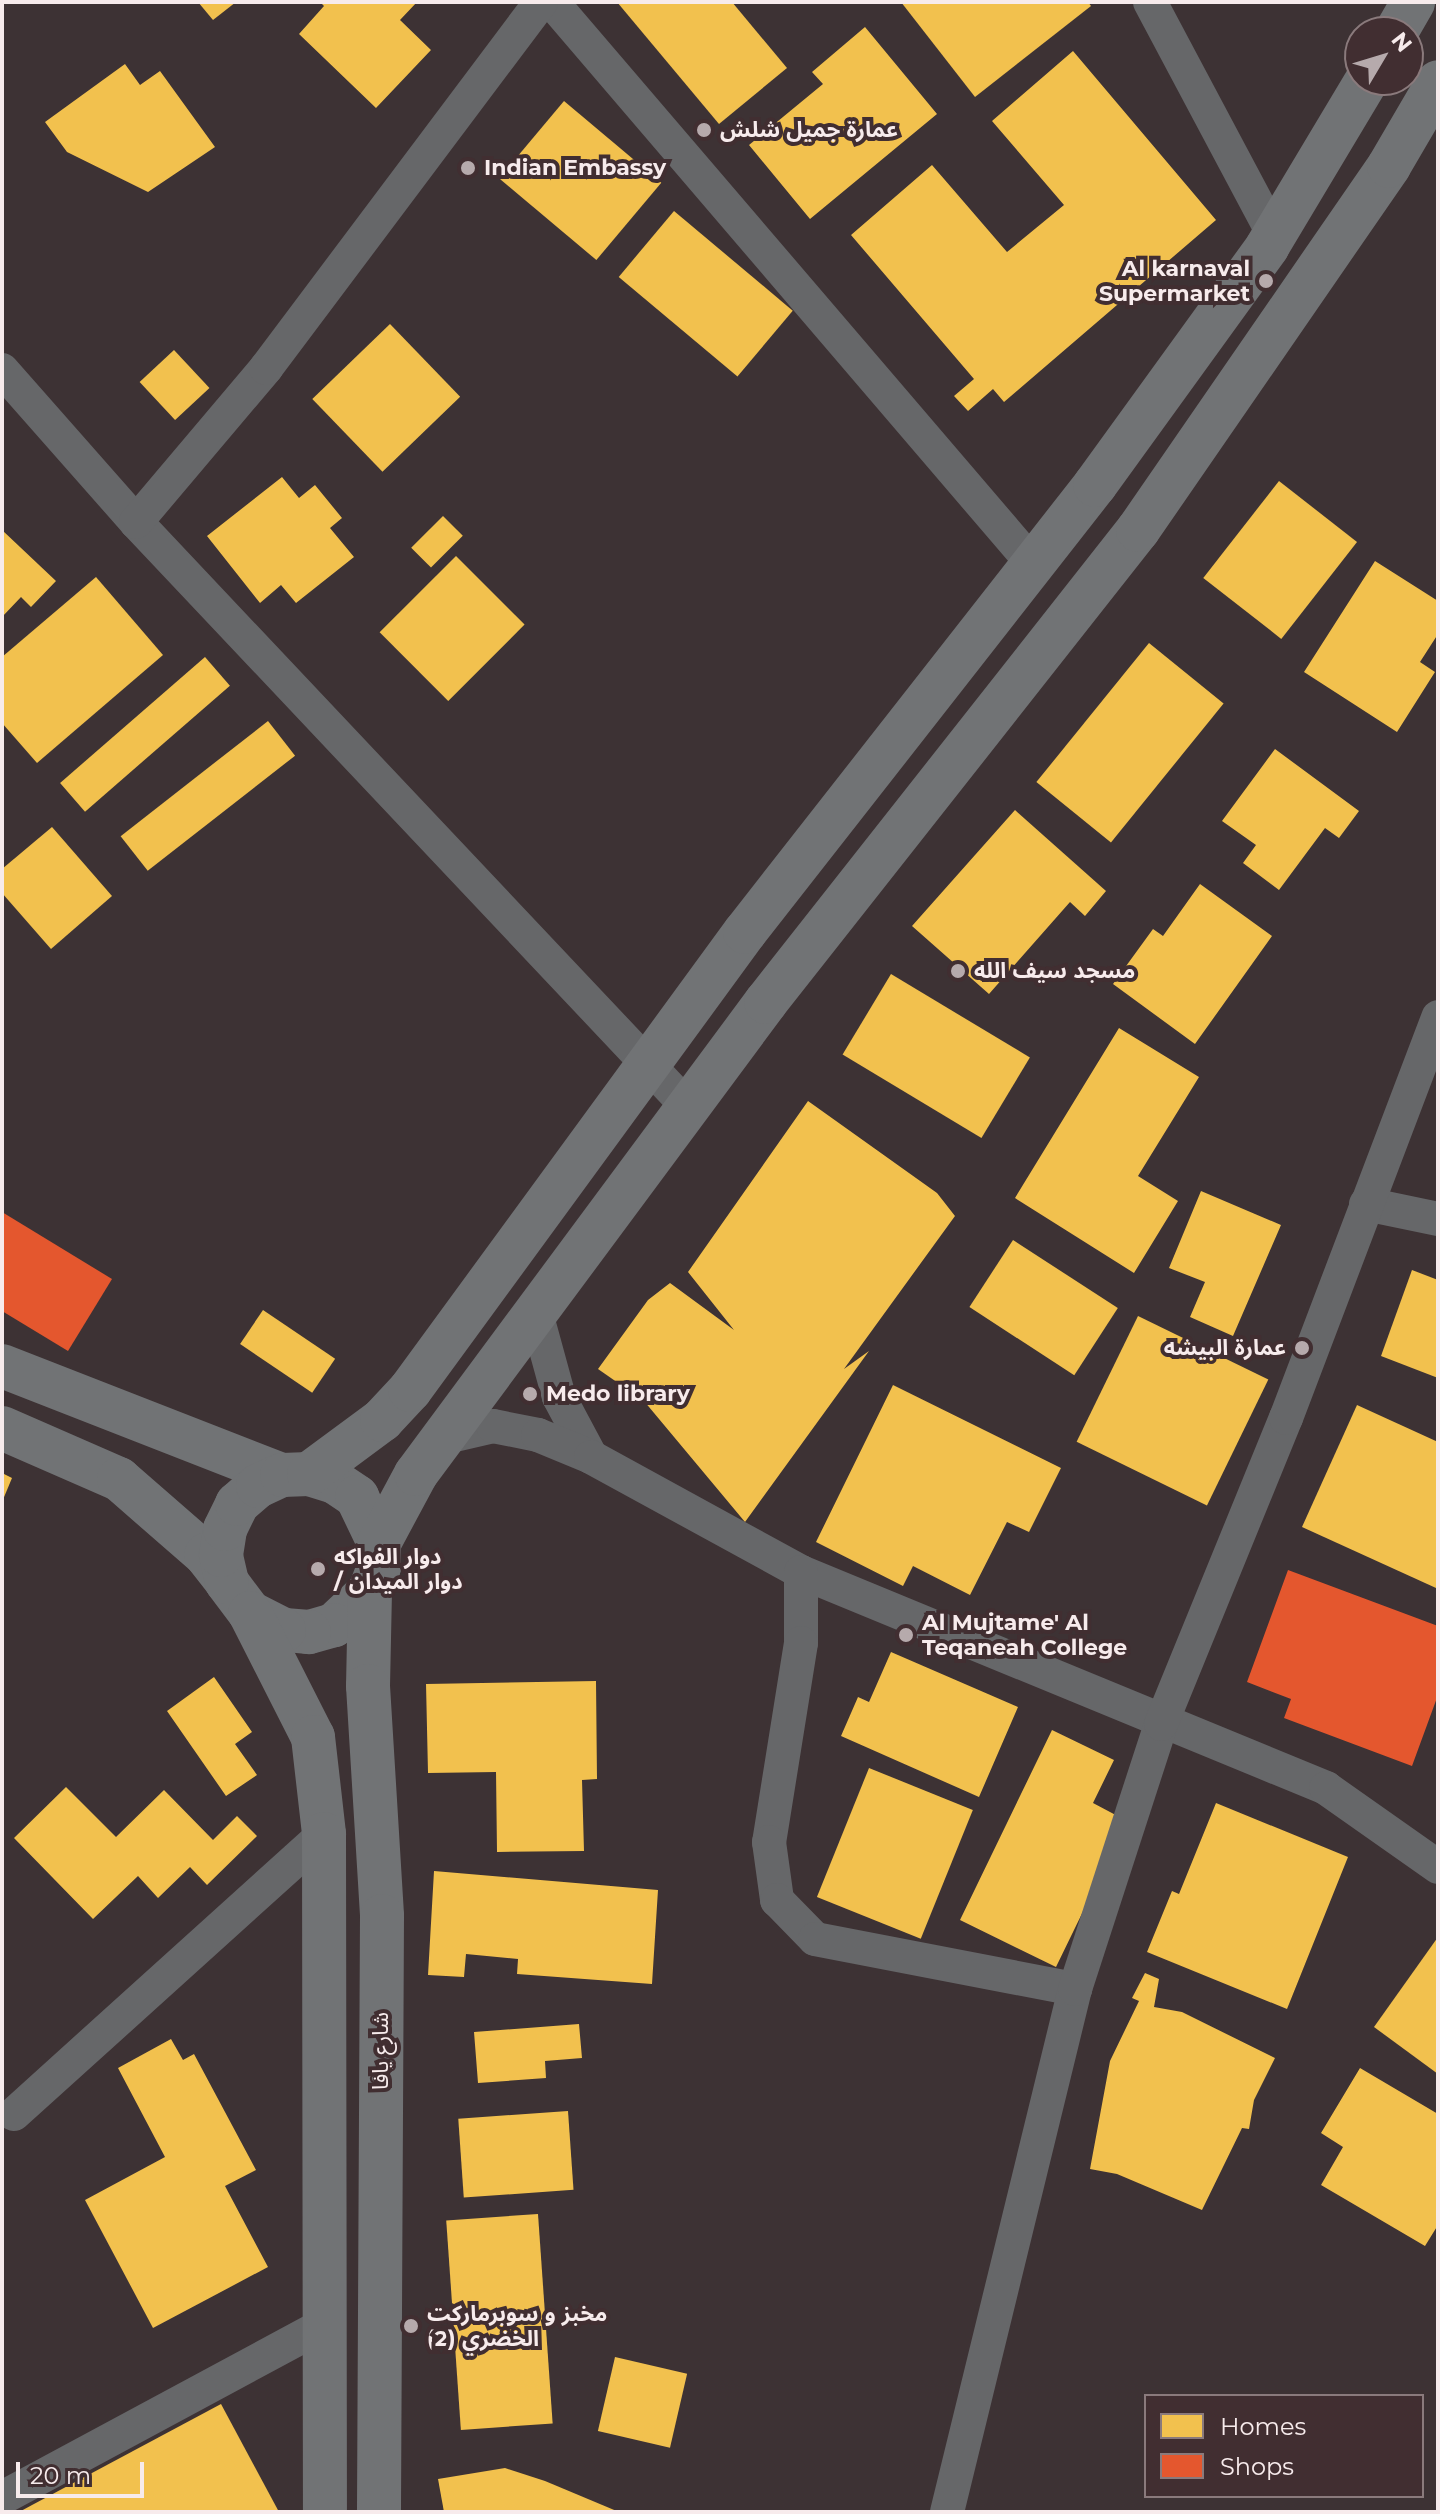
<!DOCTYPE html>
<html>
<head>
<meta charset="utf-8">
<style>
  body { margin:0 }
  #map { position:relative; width:1440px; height:2514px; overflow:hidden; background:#3d3234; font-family:Montserrat,"Noto Sans Arabic",sans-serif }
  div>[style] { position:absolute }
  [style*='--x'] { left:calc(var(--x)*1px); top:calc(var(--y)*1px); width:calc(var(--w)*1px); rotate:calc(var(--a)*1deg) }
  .homes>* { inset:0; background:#f2c14e; transform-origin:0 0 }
  .shops>* { inset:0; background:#e4572e }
  .street>* { height:34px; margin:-17px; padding:0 17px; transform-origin:17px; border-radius:17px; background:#666769 }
  .secondary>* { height:44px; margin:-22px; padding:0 22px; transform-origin:22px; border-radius:22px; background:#717375 }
  .dots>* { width:22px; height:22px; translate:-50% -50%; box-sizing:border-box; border:4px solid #412e31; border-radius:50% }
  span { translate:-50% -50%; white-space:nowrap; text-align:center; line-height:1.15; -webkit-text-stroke:8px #412e31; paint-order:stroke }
  .poi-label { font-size:22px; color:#f7ebec; font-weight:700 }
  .left { translate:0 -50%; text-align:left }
  .right { translate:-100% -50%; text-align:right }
  .street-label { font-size:22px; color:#f7ebec }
  .frame { position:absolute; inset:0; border:4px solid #f7ebec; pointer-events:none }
  .legend { position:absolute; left:1144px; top:2394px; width:280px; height:104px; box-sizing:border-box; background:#412e31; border:2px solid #8a7a7c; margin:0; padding:10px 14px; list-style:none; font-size:24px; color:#f7ebec }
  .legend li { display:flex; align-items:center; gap:16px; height:40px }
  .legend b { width:40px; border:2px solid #8a7a7c }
  .north { position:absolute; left:1344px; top:16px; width:80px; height:80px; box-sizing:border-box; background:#412e31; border:2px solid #8a7a7c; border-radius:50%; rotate:52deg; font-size:22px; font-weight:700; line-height:32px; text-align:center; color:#f7ebec }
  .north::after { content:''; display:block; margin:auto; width:28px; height:36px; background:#b6aaac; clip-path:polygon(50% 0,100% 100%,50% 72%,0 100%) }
  .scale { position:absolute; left:16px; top:2462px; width:128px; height:36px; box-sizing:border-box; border:4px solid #f7ebec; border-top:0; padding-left:10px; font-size:24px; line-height:28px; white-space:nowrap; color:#f7ebec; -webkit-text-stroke:6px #412e31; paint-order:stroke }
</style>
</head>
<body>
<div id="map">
  <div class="homes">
    <i style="clip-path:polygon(198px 2px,236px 2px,213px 20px)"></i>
    <i style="clip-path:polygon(320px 2px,417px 2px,400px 20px,431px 50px,376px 108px,299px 34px,324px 6px)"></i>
    <i style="clip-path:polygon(617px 2px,732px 2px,787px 68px,719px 124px)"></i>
    <i style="clip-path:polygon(901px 2px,1088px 2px,1091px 6px,975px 97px)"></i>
    <i style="clip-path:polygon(865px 27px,937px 114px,810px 219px,749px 145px,823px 84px,812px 72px)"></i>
    <i style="clip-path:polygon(1073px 51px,1216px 220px,1004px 402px,993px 389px,968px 411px,954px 396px,974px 379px,851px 235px,932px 165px,1007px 252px,1064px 205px,992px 121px)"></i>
    <i style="clip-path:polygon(125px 64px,140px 85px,160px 71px,215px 147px,148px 192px,67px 152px,45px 122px)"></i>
    <i style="left:564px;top:101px;width:127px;height:101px;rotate:40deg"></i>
    <i style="left:674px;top:211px;width:155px;height:86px;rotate:40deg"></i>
    <i style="left:390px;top:324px;width:101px;height:108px;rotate:46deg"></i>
    <i style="left:174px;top:350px;width:52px;height:47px;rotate:47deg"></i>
    <i style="clip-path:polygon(282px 477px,299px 498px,315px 485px,342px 518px,330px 528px,354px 557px,296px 603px,281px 585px,260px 603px,207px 536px)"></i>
    <i style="left:1279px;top:481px;width:99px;height:123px;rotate:38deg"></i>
    <i style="left:443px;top:516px;width:28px;height:45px;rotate:45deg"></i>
    <i style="clip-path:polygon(2px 530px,56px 581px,31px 607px,21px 597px,2px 617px)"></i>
    <i style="left:456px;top:556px;width:97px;height:108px;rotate:45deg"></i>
    <i style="clip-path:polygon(1375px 561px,1438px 601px,1438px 634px,1420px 662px,1435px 672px,1397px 732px,1304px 672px)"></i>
    <i style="clip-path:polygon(96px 577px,163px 655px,37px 763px,2px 723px,2px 657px)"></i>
    <i style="left:1149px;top:643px;width:96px;height:179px;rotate:39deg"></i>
    <i style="left:205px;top:657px;width:38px;height:192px;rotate:49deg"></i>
    <i style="left:268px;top:721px;width:44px;height:187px;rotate:52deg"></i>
    <i style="clip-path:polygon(1275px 749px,1359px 811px,1339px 838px,1325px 828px,1279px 890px,1243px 863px,1256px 845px,1222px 821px)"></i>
    <i style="clip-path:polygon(1015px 810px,1106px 891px,1085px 916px,1070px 902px,989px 994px,912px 926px)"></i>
    <i style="clip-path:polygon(52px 827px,112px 896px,51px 949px,2px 893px,2px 869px)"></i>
    <i style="clip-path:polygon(1200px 884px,1272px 936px,1195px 1044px,1113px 984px,1153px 929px,1163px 936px)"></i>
    <i style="left:891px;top:974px;width:162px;height:94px;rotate:31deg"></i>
    <i style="clip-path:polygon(1119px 1028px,1199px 1077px,1138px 1176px,1178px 1201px,1134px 1273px,1015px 1198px)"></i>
    <i style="clip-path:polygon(808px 1101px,937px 1193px,955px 1216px,844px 1369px,869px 1351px,745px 1522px,644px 1401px,598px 1369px,648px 1300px,670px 1283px,734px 1330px,688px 1272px)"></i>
    <i style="clip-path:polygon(1201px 1191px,1281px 1225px,1233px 1336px,1190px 1317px,1205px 1282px,1169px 1268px)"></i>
    <i style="left:1013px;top:1240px;width:125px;height:80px;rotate:33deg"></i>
    <i style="clip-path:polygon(1412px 1270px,1438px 1280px,1438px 1378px,1381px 1356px)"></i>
    <i style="left:263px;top:1310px;width:87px;height:41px;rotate:34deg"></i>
    <i style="left:1138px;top:1316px;width:145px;height:140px;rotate:26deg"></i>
    <i style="clip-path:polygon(893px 1385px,1061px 1468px,1029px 1532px,1007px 1522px,970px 1595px,913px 1566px,903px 1586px,816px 1542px)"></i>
    <i style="clip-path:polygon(1357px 1405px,1438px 1442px,1436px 1588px,1302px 1527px)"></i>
    <i style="clip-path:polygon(2px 1473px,12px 1478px,2px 1502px)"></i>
    <i style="clip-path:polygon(891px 1652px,1018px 1707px,979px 1797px,841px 1736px,858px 1697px,869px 1702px)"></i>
    <i style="clip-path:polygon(214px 1677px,252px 1732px,235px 1744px,257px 1775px,226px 1796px,167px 1711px)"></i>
    <i style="clip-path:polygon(596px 1681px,597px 1779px,582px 1780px,584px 1851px,497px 1852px,496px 1772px,428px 1773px,426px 1684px)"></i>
    <i style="clip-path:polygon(1052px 1730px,1114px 1760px,1093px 1803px,1127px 1821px,1056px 1967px,960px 1920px)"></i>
    <i style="left:869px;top:1768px;width:112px;height:139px;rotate:22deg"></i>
    <i style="clip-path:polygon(66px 1787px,116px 1837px,164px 1790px,213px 1840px,237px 1816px,257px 1836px,207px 1885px,190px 1867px,158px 1898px,138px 1876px,93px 1919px,14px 1838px)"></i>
    <i style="clip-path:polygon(1216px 1803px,1348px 1857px,1287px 2009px,1147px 1952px,1172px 1891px,1179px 1894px)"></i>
    <i style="clip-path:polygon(434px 1871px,658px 1890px,652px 1984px,517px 1974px,518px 1959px,466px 1954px,464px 1977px,428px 1975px)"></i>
    <i style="clip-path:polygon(1438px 1937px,1438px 2074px,1374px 2027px)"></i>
    <i style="clip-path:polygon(1145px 1973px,1159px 1979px,1154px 2007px,1182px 2012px,1275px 2058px,1254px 2100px,1249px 2129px,1242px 2128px,1202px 2210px,1117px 2174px,1090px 2169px,1110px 2061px,1139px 2001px,1132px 1998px)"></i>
    <i style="clip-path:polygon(579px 2024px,582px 2058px,545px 2061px,546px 2078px,478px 2083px,474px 2032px)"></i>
    <i style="clip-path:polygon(171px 2039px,183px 2060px,194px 2054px,256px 2170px,225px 2186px,268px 2267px,153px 2328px,85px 2200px,165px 2157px,118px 2068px)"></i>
    <i style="clip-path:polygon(1360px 2068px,1438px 2114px,1438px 2225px,1425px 2246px,1321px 2185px,1343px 2147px,1321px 2133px)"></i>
    <i style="left:568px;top:2111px;width:79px;height:110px;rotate:86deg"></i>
    <i style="left:538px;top:2214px;width:210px;height:92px;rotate:86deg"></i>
    <i style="left:615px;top:2357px;width:74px;height:76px;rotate:13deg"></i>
    <i style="clip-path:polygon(221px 2404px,279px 2512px,19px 2512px)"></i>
    <i style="clip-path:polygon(505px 2468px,545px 2481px,619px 2512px,444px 2512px,438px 2479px)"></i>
  </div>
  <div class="shops">
    <i style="clip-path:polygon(2px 1212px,112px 1279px,68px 1351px,2px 1311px)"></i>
    <i style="clip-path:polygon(1288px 1570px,1438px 1626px,1438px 1695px,1412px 1766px,1284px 1718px,1291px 1699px,1247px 1682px)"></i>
  </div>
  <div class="street">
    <i style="--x:552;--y:2;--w:740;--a:49.44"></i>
    <i style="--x:1150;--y:2;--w:264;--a:62"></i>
    <i style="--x:2;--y:370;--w:203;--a:48.6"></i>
    <i style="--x:136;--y:522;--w:804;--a:46.66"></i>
    <i style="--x:136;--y:522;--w:202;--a:-49.8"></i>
    <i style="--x:266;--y:368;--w:458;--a:-53.1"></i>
    <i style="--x:1366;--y:1204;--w:74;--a:11.8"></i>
    <i style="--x:536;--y:1313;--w:87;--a:74.7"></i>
    <i style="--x:559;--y:1397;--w:68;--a:61.9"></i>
    <i style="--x:442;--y:1438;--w:52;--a:-13.2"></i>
    <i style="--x:493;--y:1426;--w:46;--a:11.3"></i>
    <i style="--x:538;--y:1435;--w:57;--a:22.5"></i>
    <i style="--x:591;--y:1457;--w:239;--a:28.7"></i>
    <i style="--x:801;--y:1572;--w:568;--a:22.36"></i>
    <i style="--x:1326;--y:1788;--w:137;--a:35.2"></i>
    <i style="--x:801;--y:1572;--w:71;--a:90"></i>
    <i style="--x:801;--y:1643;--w:202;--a:99.1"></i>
    <i style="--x:769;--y:1842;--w:59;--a:82.1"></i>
    <i style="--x:777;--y:1900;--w:54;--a:45.7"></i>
    <i style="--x:815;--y:1939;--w:265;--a:10.9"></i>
    <i style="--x:1075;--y:1989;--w:538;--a:103.75"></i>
    <i style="--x:1075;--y:1989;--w:279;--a:-72"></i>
    <i style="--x:1161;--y:1724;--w:331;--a:-67.8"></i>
    <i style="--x:1286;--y:1418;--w:429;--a:-69.2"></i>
    <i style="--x:14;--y:2114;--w:418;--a:-42.1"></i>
    <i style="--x:2;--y:2498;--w:367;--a:-28.3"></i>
  </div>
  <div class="secondary">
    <i style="--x:1396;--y:32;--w:34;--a:-60"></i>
    <i style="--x:2;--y:1366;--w:300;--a:21.3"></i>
    <i style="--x:2;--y:1428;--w:128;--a:23.6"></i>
    <i style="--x:119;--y:1479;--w:116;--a:41.1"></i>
    <i style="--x:206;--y:1555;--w:34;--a:52"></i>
    <i style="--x:309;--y:1474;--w:27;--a:17"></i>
    <i style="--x:335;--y:1482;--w:27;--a:34"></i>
    <i style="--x:357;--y:1497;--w:51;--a:64.4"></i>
    <i style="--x:379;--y:1543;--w:24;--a:90"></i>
    <i style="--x:379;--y:1567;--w:26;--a:111"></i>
    <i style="--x:370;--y:1591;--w:50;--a:136.6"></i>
    <i style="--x:334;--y:1625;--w:26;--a:164"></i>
    <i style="--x:309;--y:1632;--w:25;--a:-175"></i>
    <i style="--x:284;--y:1630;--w:38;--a:-153"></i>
    <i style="--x:250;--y:1613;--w:39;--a:-127"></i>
    <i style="--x:227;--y:1582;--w:28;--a:-103"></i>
    <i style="--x:221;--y:1555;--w:26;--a:-81"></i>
    <i style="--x:225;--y:1529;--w:28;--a:-64"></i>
    <i style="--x:237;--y:1504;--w:28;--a:-41"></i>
    <i style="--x:258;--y:1486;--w:26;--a:-25"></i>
    <i style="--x:282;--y:1475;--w:27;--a:-2"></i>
    <i style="--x:309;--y:1474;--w:91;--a:-36.5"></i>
    <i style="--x:382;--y:1420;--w:41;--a:-47"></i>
    <i style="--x:410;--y:1390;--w:567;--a:-53.82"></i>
    <i style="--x:745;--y:932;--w:568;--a:-51.94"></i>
    <i style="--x:1095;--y:485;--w:294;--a:-54.1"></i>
    <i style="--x:1267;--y:247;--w:195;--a:-59.1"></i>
    <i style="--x:379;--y:1543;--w:78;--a:-61.8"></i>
    <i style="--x:416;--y:1474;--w:588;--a:-53.44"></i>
    <i style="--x:766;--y:1002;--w:601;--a:-51.76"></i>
    <i style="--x:1138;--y:530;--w:442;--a:-55.4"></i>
    <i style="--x:1389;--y:166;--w:97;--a:-59.7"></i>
    <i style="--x:370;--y:1591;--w:95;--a:91.2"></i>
    <i style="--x:368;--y:1686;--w:230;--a:86.5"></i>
    <i style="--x:382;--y:1916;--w:596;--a:90.29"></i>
    <i style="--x:250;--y:1613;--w:139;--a:63.1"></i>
    <i style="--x:313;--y:1737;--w:98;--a:83.5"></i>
    <i style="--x:324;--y:1834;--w:678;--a:89.92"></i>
  </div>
  <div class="dots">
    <i style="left:704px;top:130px;background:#b6aaac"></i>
    <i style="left:468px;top:168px;background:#b6aaac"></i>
    <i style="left:1266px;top:281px;background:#b6aaac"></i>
    <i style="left:958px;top:971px;background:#b6aaac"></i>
    <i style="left:1302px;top:1348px;background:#b6aaac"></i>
    <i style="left:530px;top:1394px;background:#b6aaac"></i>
    <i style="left:318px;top:1569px;background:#b6aaac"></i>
    <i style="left:906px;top:1635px;background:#b6aaac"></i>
    <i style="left:411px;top:2326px;background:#b6aaac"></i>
  </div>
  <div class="poi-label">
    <span class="left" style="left:720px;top:130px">عمارة جميل شلش</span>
    <span class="left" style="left:484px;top:168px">Indian Embassy</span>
    <span class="right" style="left:1250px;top:281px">Al karnaval<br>Supermarket</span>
    <span class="left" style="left:974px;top:971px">مسجد سيف الله</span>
    <span class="right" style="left:1286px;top:1348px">عمارة البيشه</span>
    <span class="left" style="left:546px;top:1394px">Medo library</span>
    <span class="left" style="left:334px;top:1569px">دوار الفواكه<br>/ دوار الميدان</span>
    <span class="left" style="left:922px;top:1635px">Al Mujtame' Al<br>Teqaneah College</span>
    <span class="left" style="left:427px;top:2326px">مخبز و سوبرماركت<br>الخضري (2)</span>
  </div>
  <div class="street-label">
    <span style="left:381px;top:2051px;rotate:-90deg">شارع يافا</span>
  </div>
  <div class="frame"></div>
  <ul class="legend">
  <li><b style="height:22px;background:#f2c14e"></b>Homes</li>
  <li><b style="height:22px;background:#e4572e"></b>Shops</li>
  </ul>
  <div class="north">N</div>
  <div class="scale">20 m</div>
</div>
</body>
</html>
